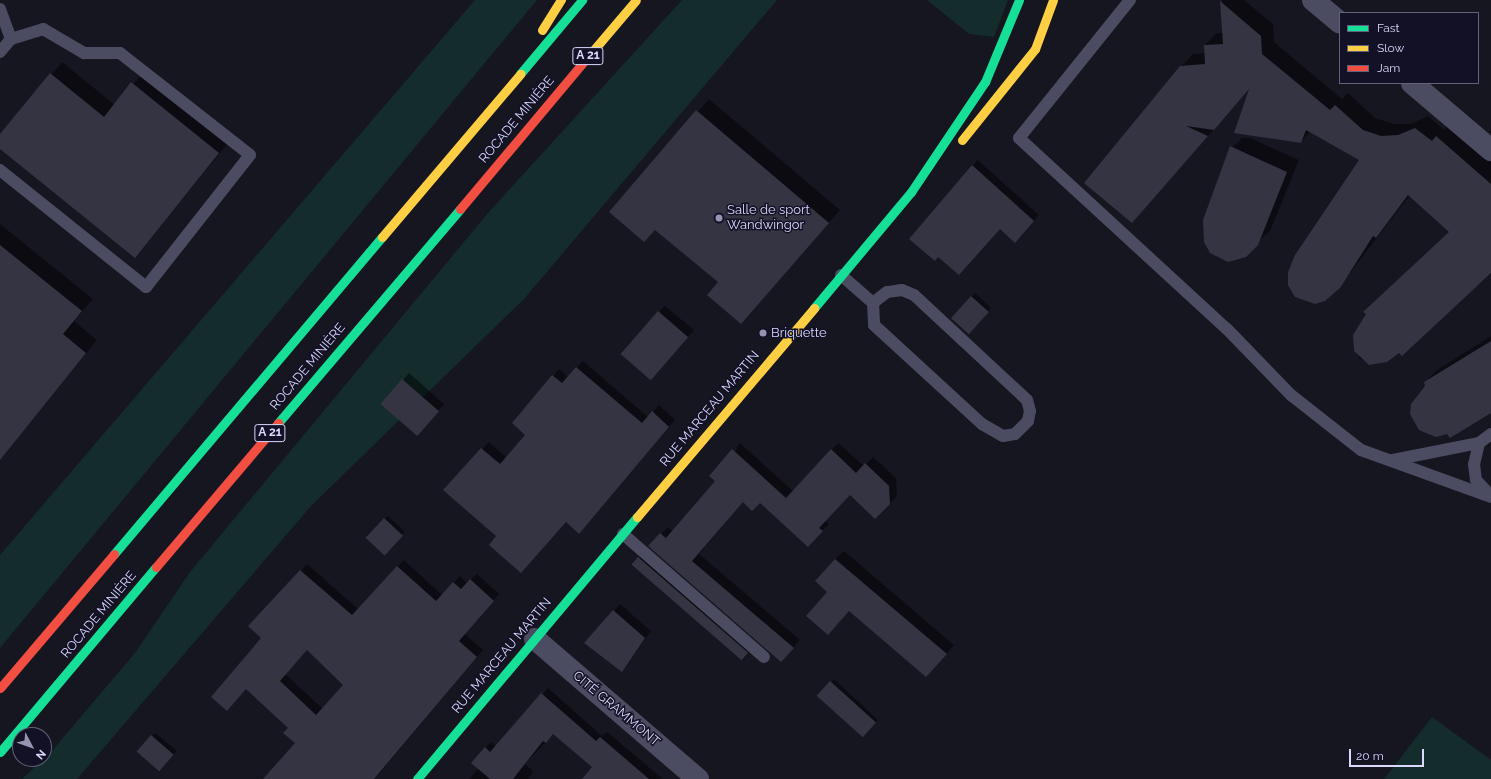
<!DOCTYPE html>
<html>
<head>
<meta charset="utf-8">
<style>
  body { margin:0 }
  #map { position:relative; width:1491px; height:779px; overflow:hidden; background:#161620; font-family:Raleway,sans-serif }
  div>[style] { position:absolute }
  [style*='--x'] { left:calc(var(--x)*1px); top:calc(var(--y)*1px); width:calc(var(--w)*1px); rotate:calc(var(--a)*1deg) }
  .green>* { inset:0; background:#142c2b }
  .shadow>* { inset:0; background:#0007; transform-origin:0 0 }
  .building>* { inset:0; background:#353442; transform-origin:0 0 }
  .lane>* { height:12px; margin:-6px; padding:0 6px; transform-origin:6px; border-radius:6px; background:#4b4b61 }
  .street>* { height:22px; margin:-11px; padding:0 11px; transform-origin:11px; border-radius:11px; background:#4b4b61 }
  .fast>* { height:9px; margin:-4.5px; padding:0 4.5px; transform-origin:4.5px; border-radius:4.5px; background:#16e098 }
  .slow>* { height:9px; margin:-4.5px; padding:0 4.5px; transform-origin:4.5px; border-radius:4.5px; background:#ffcf43 }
  .jam>* { height:9px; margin:-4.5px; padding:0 4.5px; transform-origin:4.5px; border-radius:4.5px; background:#f24e42 }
  .dots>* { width:11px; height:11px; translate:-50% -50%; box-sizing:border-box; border:2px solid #131125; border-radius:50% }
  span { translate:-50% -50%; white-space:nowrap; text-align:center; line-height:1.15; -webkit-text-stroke:3px #131125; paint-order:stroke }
  .shield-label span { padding:1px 3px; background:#131125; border:1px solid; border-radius:3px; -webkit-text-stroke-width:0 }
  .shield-label { font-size:12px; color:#dad8fd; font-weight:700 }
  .street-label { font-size:13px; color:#dad8fd }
  .poi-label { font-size:13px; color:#dad8fd }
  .left { translate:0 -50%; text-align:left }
  .legend { position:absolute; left:1339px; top:12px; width:140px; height:72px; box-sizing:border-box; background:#131125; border:1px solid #63617b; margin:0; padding:5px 7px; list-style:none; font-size:12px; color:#dad8fd }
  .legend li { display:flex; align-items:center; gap:8px; height:20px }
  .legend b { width:20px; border:1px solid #63617b }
  .north { position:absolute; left:12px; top:727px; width:40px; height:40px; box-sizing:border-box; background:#131125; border:1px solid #63617b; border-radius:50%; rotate:131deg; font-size:11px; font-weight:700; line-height:16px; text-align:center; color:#dad8fd }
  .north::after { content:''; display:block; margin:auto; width:14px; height:18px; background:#9594b0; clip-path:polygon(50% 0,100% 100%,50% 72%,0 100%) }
  .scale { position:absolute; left:1349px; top:749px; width:75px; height:18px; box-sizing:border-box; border:2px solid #dad8fd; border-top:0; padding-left:5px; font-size:12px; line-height:14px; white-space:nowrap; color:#dad8fd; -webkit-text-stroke:3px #131125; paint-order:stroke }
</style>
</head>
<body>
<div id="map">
  <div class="green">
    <i style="clip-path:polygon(475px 0,537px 0,0 648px,0 555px)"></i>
    <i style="clip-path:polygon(682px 0,777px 0,524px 299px,311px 506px,77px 779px,22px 779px,51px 752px,135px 653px,190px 572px,488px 213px)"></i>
    <i style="clip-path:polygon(927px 0,1008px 0,994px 37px,969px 34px)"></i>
    <i style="clip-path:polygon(1432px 717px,1491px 760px,1491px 779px,1384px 779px)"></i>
  </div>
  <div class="shadow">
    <i style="clip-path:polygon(1222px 0,1244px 0,1273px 24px,1274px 42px,1342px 99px,1348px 93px,1375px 118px,1394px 124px,1411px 124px,1428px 116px,1444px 130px,1449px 125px,1491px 161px,1491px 274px,1400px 351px,1377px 364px,1360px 359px,1355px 351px,1450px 231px,1410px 195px,1339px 287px,1360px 159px,1310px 132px,1300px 142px,1251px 87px,1132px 222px,1181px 67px,1193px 54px,1205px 53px,1205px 45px,1217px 33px,1223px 33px)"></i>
    <i style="clip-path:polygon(62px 62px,115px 105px,144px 72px,230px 141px,135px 256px,0 147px,0 136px)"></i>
    <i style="clip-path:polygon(709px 99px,840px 210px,741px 323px,719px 282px,656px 229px,611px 212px)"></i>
    <i style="clip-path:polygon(1242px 138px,1250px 138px,1299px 160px,1270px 231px,1238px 259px,1219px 258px,1205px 241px,1230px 150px)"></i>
    <i style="clip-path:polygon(978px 160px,1039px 215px,1021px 235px,1000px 228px,972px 166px)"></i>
    <i style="clip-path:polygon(0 224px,93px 299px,74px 321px,97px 340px,8px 448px,0 441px)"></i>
    <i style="left:975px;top:293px;width:22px;height:35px;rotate:43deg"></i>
    <i style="clip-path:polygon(665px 306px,694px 330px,658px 372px,659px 312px)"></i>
    <i style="clip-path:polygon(1491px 336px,1491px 412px,1425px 382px,1437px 370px)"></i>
    <i style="clip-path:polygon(583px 361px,648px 417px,659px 405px,675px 420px,586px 526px,566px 521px,498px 536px,445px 490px,489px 442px,507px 458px,527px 435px,513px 423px,559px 369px,568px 377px)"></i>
    <i style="clip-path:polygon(409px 373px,444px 404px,423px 428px,383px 404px)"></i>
    <i style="clip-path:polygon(740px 443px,793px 491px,838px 443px,864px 466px,873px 457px,896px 478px,897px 496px,882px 511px,850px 494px,825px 520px,829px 524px,815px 538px,760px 502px,743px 501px,699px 554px,800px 640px,788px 654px,661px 534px,668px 527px,673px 532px,717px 481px)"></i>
    <i style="left:388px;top:516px;width:23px;height:29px;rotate:43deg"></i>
    <i style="clip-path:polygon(844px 551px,954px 645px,935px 667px,829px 592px,835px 559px)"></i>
    <i style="left:642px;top:555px;width:145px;height:13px;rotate:41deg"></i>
    <i style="clip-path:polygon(evenodd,404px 560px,442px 595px,460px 576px,467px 583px,477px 574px,499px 594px,465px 634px,483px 650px,375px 779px,265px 779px,296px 742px,262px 638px,249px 626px,307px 564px,358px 609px,404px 560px,308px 649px,344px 684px,323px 709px,285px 674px,308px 649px)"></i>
    <i style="clip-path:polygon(620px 604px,651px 631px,622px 671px,585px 643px)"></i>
    <i style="left:834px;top:679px;width:60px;height:23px;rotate:43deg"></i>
    <i style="clip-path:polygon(548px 688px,602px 736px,607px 732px,663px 779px,598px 779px,594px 767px,554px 733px,525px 764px,533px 771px,528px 779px,469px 779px,479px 768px,485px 748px,491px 742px,496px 746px)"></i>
    <i style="clip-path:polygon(155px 733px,177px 751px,162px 768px,152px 736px)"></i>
  </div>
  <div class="building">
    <i style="clip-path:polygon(1220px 1px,1261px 36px,1262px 54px,1330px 110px,1335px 105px,1363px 130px,1381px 136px,1398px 135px,1415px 128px,1432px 141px,1436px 136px,1491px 184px,1491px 273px,1402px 356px,1399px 353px,1387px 362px,1369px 365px,1354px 351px,1353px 335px,1366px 314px,1363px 312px,1449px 232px,1408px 195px,1376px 238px,1373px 236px,1340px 288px,1325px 301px,1315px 304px,1295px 297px,1288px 285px,1288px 272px,1295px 255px,1359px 160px,1306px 130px,1301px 143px,1234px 133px,1249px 89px,1214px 130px,1186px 126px,1208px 136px,1132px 223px,1084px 183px,1180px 66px,1205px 64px,1204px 45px,1223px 44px)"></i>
    <i style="clip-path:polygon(50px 73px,104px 117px,131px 82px,219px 153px,135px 258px,0 149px,0 134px)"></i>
    <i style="clip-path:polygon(696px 110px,829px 223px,741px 324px,707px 295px,718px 282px,655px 230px,644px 242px,609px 212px)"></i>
    <i style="clip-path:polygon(1230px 146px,1287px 172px,1258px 245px,1246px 257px,1228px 262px,1210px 253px,1204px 242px,1203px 220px)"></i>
    <i style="clip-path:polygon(972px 165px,1034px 221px,1015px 243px,1000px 229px,959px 275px,938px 257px,935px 261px,909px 239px)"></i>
    <i style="clip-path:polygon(0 245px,82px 311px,63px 334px,86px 353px,0 460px)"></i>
    <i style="left:971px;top:296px;width:24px;height:30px;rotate:42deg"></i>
    <i style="left:658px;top:311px;width:40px;height:57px;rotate:41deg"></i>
    <i style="clip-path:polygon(1491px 341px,1491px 413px,1450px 438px,1447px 434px,1436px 437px,1419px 430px,1410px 414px,1411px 404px,1425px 386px,1424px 382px)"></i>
    <i style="clip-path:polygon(576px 367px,642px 423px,652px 411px,669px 427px,579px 534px,566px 522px,521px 573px,489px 545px,496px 536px,443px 490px,481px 448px,500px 464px,525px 435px,512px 423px,552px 375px,562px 383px)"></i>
    <i style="left:402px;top:379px;width:49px;height:33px;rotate:41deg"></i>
    <i style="clip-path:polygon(732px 449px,786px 498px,831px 449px,856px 473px,865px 463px,889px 486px,890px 504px,875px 519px,850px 495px,819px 528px,823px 531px,808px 547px,760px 503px,752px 511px,743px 502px,692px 561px,794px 648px,781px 662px,648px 546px,660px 533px,666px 538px,715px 481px,709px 476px)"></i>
    <i style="left:384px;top:518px;width:26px;height:27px;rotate:43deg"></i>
    <i style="left:638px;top:557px;width:146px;height:10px;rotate:41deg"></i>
    <i style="clip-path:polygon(835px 559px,947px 654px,926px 677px,849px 611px,828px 635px,806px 616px,827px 592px,815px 581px)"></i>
    <i style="clip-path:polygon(evenodd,397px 566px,436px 601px,453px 582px,461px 589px,470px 579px,494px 601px,459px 641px,477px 657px,374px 779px,263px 779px,295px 743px,283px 733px,288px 728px,246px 689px,227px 711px,211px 697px,261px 638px,248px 626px,300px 570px,352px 615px,397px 566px,307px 650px,343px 685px,316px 715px,280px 681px,307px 650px)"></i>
    <i style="clip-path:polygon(613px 610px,645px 638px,622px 672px,584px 643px)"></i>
    <i style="left:830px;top:681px;width:62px;height:20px;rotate:42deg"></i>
    <i style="clip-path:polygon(541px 693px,596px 741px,600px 737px,649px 779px,582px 779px,592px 767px,553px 734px,546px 743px,543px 741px,513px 779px,490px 779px,471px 763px,485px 747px,490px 752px)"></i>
    <i style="left:151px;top:735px;width:30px;height:22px;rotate:41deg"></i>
  </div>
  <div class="lane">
    <i style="--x:1130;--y:0;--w:177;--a:128.8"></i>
    <i style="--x:1019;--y:138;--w:282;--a:42.6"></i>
    <i style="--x:1227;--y:329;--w:92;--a:45.9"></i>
    <i style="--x:1291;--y:395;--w:89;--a:38.2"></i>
    <i style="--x:1361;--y:450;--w:138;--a:19.9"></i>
    <i style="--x:0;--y:9;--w:32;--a:70"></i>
    <i style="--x:0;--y:52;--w:17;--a:-50"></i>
    <i style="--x:11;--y:39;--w:34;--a:-17"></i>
    <i style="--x:43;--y:29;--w:48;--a:30.3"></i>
    <i style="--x:84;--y:53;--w:36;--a:0"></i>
    <i style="--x:120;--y:53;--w:165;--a:38.1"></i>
    <i style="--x:250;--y:155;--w:168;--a:128.2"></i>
    <i style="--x:146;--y:287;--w:187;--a:-141.3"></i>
    <i style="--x:841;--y:275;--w:43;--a:41.2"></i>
    <i style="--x:873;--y:303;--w:22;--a:87"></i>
    <i style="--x:874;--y:325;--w:147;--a:42.5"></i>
    <i style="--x:982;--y:424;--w:24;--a:30"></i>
    <i style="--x:1003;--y:436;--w:12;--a:-9"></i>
    <i style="--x:1015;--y:434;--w:18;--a:-45"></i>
    <i style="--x:1028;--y:421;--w:10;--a:-79"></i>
    <i style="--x:1030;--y:411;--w:11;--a:-105"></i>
    <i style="--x:1027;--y:400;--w:154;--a:-137.1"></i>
    <i style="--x:914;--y:295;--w:13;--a:-157"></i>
    <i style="--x:902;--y:290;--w:15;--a:172"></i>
    <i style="--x:887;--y:292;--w:18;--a:142"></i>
    <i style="--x:1491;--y:434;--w:15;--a:143"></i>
    <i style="--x:1479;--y:443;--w:22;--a:103"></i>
    <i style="--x:1474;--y:464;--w:16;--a:83"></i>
    <i style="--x:1476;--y:480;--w:22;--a:47"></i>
    <i style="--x:1393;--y:460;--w:88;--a:-11.2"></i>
    <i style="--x:623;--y:534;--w:187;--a:41.1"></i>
  </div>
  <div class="street">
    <i style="--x:1313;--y:0;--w:35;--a:40"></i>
    <i style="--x:1412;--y:83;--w:104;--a:40.3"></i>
    <i style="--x:535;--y:639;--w:215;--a:40.7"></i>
  </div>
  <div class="fast">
    <i style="--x:520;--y:74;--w:97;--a:-50"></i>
    <i style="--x:814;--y:308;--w:151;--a:-50.1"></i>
    <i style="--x:911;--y:192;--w:133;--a:-56.1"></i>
    <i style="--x:985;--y:82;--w:89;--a:-67.5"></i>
    <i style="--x:278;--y:423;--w:281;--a:-49.6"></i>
    <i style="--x:114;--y:554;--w:415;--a:-49.8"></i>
    <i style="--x:0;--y:752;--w:242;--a:-49.9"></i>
    <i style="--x:417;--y:779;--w:342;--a:-50"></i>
  </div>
  <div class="slow">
    <i style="--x:542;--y:30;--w:36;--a:-58"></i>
    <i style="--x:586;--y:59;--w:77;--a:-49.7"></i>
    <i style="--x:962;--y:140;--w:117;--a:-51.3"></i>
    <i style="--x:1035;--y:49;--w:52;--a:-69.8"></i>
    <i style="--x:382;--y:237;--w:214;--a:-49.7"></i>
    <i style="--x:637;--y:517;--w:274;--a:-49.7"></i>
  </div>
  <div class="jam">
    <i style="--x:460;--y:209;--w:196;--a:-50"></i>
    <i style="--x:156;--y:567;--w:189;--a:-49.7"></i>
    <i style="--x:0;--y:688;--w:176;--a:-49.6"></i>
  </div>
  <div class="dots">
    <i style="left:719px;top:218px;background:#9594b0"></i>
    <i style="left:763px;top:333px;background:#9594b0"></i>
  </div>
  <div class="shield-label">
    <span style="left:588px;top:56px">A 21</span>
    <span style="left:270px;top:433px">A 21</span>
  </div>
  <div class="street-label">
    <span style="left:517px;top:120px;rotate:-50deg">ROCADE MINIÈRE</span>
    <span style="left:308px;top:367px;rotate:-50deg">ROCADE MINIÈRE</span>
    <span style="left:710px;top:409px;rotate:-50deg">RUE MARCEAU MARTIN</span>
    <span style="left:99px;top:615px;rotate:-50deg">ROCADE MINIÈRE</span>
    <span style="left:502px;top:656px;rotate:-50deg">RUE MARCEAU MARTIN</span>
    <span style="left:616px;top:709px;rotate:40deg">CITÉ GRAMMONT</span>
  </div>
  <div class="poi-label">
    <span class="left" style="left:727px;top:218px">Salle de sport<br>Wandwingor</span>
    <span class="left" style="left:771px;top:333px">Briquette</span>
  </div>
  <ul class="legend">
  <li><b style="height:5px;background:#16e098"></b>Fast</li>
  <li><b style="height:5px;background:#ffcf43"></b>Slow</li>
  <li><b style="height:5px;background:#f24e42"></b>Jam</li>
  </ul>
  <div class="north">N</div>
  <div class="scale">20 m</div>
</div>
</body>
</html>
